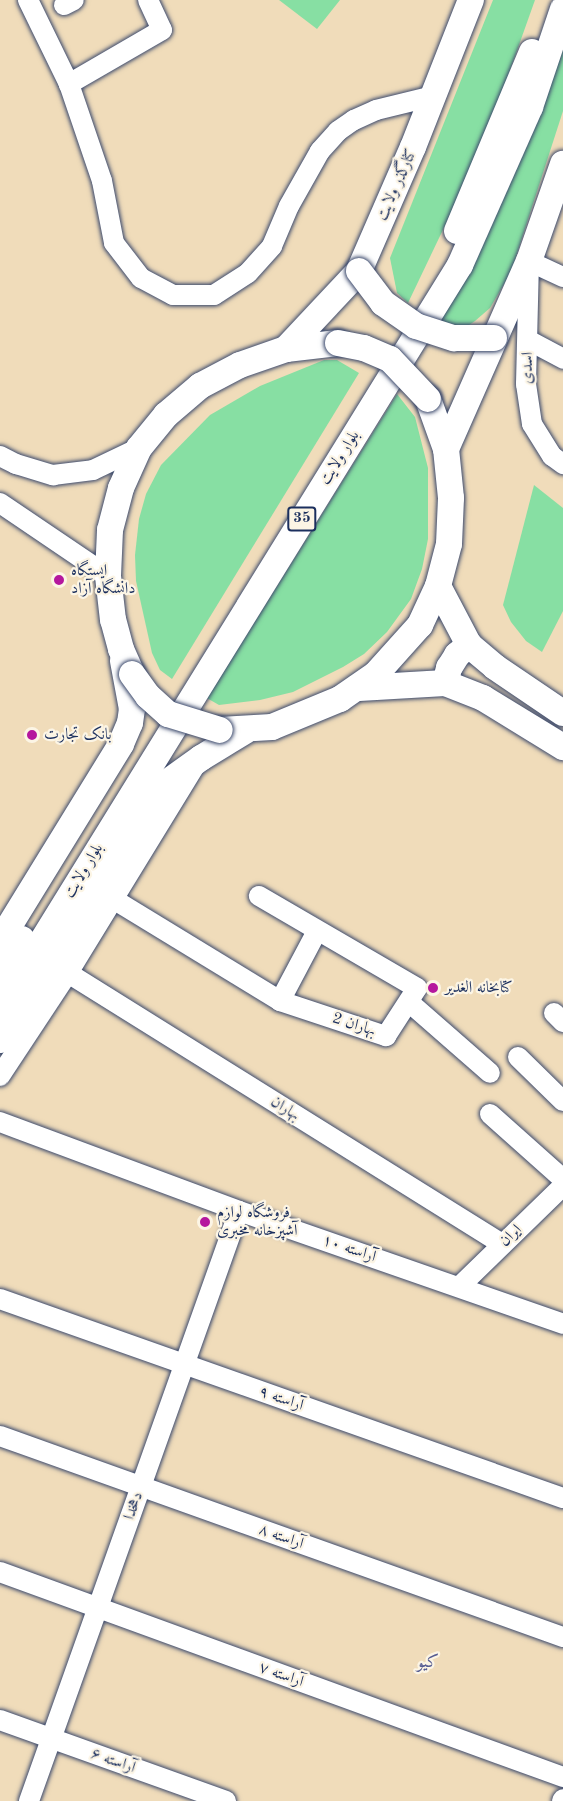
<!DOCTYPE html>
<html>
<head>
<meta charset="utf-8">
<style>
  body { margin:0 }
  #map { position:relative; width:563px; height:1801px; overflow:hidden; background:#f0dcba; font-family:"Old Standard TT",Amiri,serif }
  div>[style] { position:absolute }
  [style*='--x'] { left:calc(var(--x)*1px); top:calc(var(--y)*1px); width:calc(var(--w)*1px); rotate:calc(var(--a)*1deg) }
  .green>* { inset:0; background:#87dfa3 }
  .roads { filter:drop-shadow(0 0 2px #3b496c) drop-shadow(0 0 2px #3b496c) }
  .minor>* { height:20px; margin:-10px; padding:0 10px; transform-origin:10px; border-radius:10px; background:#fff }
  .major>* { height:26px; margin:-13px; padding:0 13px; transform-origin:13px; border-radius:13px; background:#fff }
  .bridges { filter:drop-shadow(0 0 2px #3b496c) drop-shadow(0 0 2px #3b496c) }
  .major-bridge>* { height:26px; margin:-13px; padding:0 13px; transform-origin:13px; border-radius:13px; background:#fff }
  .dots>* { width:16px; height:16px; translate:-50% -50%; box-sizing:border-box; border:3px solid #fcf5e5; border-radius:50% }
  span { translate:-50% -50%; white-space:nowrap; text-align:center; line-height:1.15; -webkit-text-stroke:4.5px #fcf5e5; paint-order:stroke }
  .shield-label span { padding:2px 4px; background:#fcf5e5; border:2px solid; border-radius:4px; -webkit-text-stroke-width:0 }
  .shield-label { font-size:15px; color:#1b2f5e; font-weight:700 }
  .street-label { font-size:16px; color:#1b2f5e }
  .poi-label { font-size:16px; color:#1b2f5e }
  .left { translate:0 -50%; text-align:left }
  .neighbourhood-label { font-size:18px; color:#565c92 }
</style>
</head>
<body>
<div id="map">
  <div class="green">
    <i style="clip-path:polygon(279px 0,340px 0,317px 29px)"></i>
    <i style="clip-path:polygon(493px 0,535px 0,483px 146px,408px 303px,397px 293px,390px 258px)"></i>
    <i style="clip-path:polygon(563px 38px,563px 111px,511px 272px,490px 308px,475px 321px,463px 329px,439px 321px)"></i>
    <i style="clip-path:polygon(324px 360px,337px 360px,359px 373px,172px 679px,160px 670px,152px 653px,136px 581px,135px 555px,139px 519px,146px 494px,161px 465px,210px 415px,260px 386px)"></i>
    <i style="clip-path:polygon(397px 394px,415px 417px,428px 468px,428px 539px,422px 569px,411px 599px,387px 632px,364px 654px,343px 667px,293px 692px,260px 700px,219px 705px,205px 697px,216px 684px)"></i>
    <i style="clip-path:polygon(534px 485px,563px 508px,563px 611px,542px 652px,526px 641px,511px 622px,503px 605px)"></i>
  </div>
  <div class="roads">
    <div class="minor">
      <i style="--x:28;--y:0;--w:93;--a:64"></i>
      <i style="--x:148;--y:0;--w:33;--a:65"></i>
      <i style="--x:162;--y:30;--w:108;--a:149.9"></i>
      <i style="--x:69;--y:84;--w:102;--a:71.2"></i>
      <i style="--x:102;--y:181;--w:63;--a:79"></i>
      <i style="--x:114;--y:243;--w:44;--a:52.4"></i>
      <i style="--x:141;--y:278;--w:36;--a:28"></i>
      <i style="--x:173;--y:295;--w:41;--a:0"></i>
      <i style="--x:214;--y:295;--w:40;--a:-32.9"></i>
      <i style="--x:248;--y:273;--w:36;--a:-48"></i>
      <i style="--x:272;--y:246;--w:43;--a:-67"></i>
      <i style="--x:289;--y:206;--w:63;--a:-60.6"></i>
      <i style="--x:320;--y:151;--w:27;--a:-48"></i>
      <i style="--x:338;--y:131;--w:19;--a:-35"></i>
      <i style="--x:354;--y:120;--w:24;--a:-24"></i>
      <i style="--x:376;--y:110;--w:59;--a:-13.8"></i>
      <i style="--x:64;--y:5;--w:11;--a:-27"></i>
      <i style="--x:563;--y:277;--w:38;--a:-155"></i>
      <i style="--x:529;--y:261;--w:123;--a:91.4"></i>
      <i style="--x:526;--y:384;--w:40;--a:81.5"></i>
      <i style="--x:532;--y:424;--w:38;--a:58"></i>
      <i style="--x:552;--y:456;--w:14;--a:36"></i>
      <i style="--x:528;--y:340;--w:40;--a:28"></i>
      <i style="--x:0;--y:456;--w:18;--a:27"></i>
      <i style="--x:16;--y:464;--w:39;--a:17"></i>
      <i style="--x:53;--y:475;--w:40;--a:-7.1"></i>
      <i style="--x:93;--y:470;--w:51;--a:-25.6"></i>
      <i style="--x:0;--y:503;--w:130;--a:34.1"></i>
      <i style="--x:113;--y:899;--w:196;--a:31.4"></i>
      <i style="--x:280;--y:1001;--w:112;--a:18.3"></i>
      <i style="--x:386;--y:1036;--w:57;--a:-57.1"></i>
      <i style="--x:417;--y:988;--w:183;--a:-149.8"></i>
      <i style="--x:68;--y:973;--w:512;--a:31.98"></i>
      <i style="--x:280;--y:1001;--w:79;--a:-62.1"></i>
      <i style="--x:410;--y:1003;--w:106;--a:41.2"></i>
      <i style="--x:554;--y:1013;--w:13;--a:45"></i>
      <i style="--x:518;--y:1057;--w:63;--a:44.4"></i>
      <i style="--x:0;--y:1076;--w:123;--a:-56.6"></i>
      <i style="--x:68;--y:973;--w:243;--a:-58.5"></i>
      <i style="--x:490;--y:1114;--w:98;--a:41.7"></i>
      <i style="--x:0;--y:1122;--w:255;--a:20.4"></i>
      <i style="--x:239;--y:1211;--w:343;--a:19.2"></i>
      <i style="--x:459;--y:1287;--w:145;--a:-44.2"></i>
      <i style="--x:0;--y:1299;--w:597;--a:19.47"></i>
      <i style="--x:0;--y:1436;--w:598;--a:19.65"></i>
      <i style="--x:0;--y:1572;--w:599;--a:20.01"></i>
      <i style="--x:0;--y:1720;--w:240;--a:19.7"></i>
      <i style="--x:29;--y:1801;--w:626;--a:-70.41"></i>
      <i style="--x:562;--y:1801;--w:2;--a:-63"></i>
    </div>
    <div class="major">
      <i style="--x:457;--y:231;--w:194;--a:-67.3"></i>
      <i style="--x:286;--y:349;--w:107;--a:-46.9"></i>
      <i style="--x:359;--y:271;--w:135;--a:-66.5"></i>
      <i style="--x:413;--y:147;--w:158;--a:-68.5"></i>
      <i style="--x:446;--y:449;--w:206;--a:-66.2"></i>
      <i style="--x:529;--y:261;--w:103;--a:-70.7"></i>
      <i style="--x:438;--y:586;--w:67;--a:62.3"></i>
      <i style="--x:469;--y:645;--w:34;--a:40"></i>
      <i style="--x:495;--y:667;--w:82;--a:34.1"></i>
      <i style="--x:132;--y:674;--w:27;--a:-114"></i>
      <i style="--x:121;--y:649;--w:30;--a:-105"></i>
      <i style="--x:113;--y:620;--w:44;--a:-96.5"></i>
      <i style="--x:108;--y:576;--w:46;--a:-87.5"></i>
      <i style="--x:110;--y:530;--w:43;--a:-75.3"></i>
      <i style="--x:121;--y:488;--w:44;--a:-65.8"></i>
      <i style="--x:139;--y:448;--w:43;--a:-50.7"></i>
      <i style="--x:166;--y:415;--w:45;--a:-40.5"></i>
      <i style="--x:200;--y:386;--w:45;--a:-27.7"></i>
      <i style="--x:240;--y:365;--w:49;--a:-19.2"></i>
      <i style="--x:286;--y:349;--w:52;--a:-6.6"></i>
      <i style="--x:445;--y:683;--w:16;--a:-75"></i>
      <i style="--x:449;--y:668;--w:15;--a:-58"></i>
      <i style="--x:457;--y:655;--w:16;--a:-40"></i>
      <i style="--x:359;--y:688;--w:86;--a:-3.3"></i>
      <i style="--x:445;--y:683;--w:41;--a:21.5"></i>
      <i style="--x:483;--y:698;--w:94;--a:31.5"></i>
      <i style="--x:220;--y:730;--w:52;--a:-3.3"></i>
      <i style="--x:272;--y:727;--w:74;--a:-22.4"></i>
      <i style="--x:340;--y:699;--w:44;--a:-34.8"></i>
      <i style="--x:376;--y:674;--w:66;--a:-48.1"></i>
      <i style="--x:420;--y:625;--w:43;--a:-65.2"></i>
      <i style="--x:438;--y:586;--w:43;--a:-75.3"></i>
      <i style="--x:449;--y:544;--w:46;--a:-87.5"></i>
      <i style="--x:451;--y:498;--w:49;--a:-95.8"></i>
      <i style="--x:446;--y:449;--w:53;--a:-109.8"></i>
      <i style="--x:0;--y:941;--w:231;--a:-58.4"></i>
      <i style="--x:121;--y:744;--w:23;--a:-67"></i>
      <i style="--x:130;--y:723;--w:14;--a:-82"></i>
      <i style="--x:132;--y:709;--w:49;--a:-100.6"></i>
      <i style="--x:0;--y:975;--w:42;--a:-58.6"></i>
      <i style="--x:0;--y:1009;--w:875;--a:-58.27"></i>
      <i style="--x:460;--y:265;--w:173;--a:-66.1"></i>
      <i style="--x:530;--y:107;--w:103;--a:-71.4"></i>
      <i style="--x:0;--y:1040;--w:301;--a:-57.5"></i>
      <i style="--x:162;--y:786;--w:48;--a:-35.7"></i>
      <i style="--x:201;--y:758;--w:52;--a:-31.5"></i>
    </div>
  </div>
  <div class="bridges">
    <div class="major-bridge">
      <i style="--x:359;--y:271;--w:40;--a:53"></i>
      <i style="--x:383;--y:303;--w:40;--a:34.9"></i>
      <i style="--x:416;--y:326;--w:40;--a:18"></i>
      <i style="--x:454;--y:338;--w:40;--a:0"></i>
      <i style="--x:338;--y:343;--w:26;--a:11"></i>
      <i style="--x:364;--y:348;--w:28;--a:23"></i>
      <i style="--x:390;--y:359;--w:55;--a:46.5"></i>
      <i style="--x:132;--y:674;--w:27;--a:54"></i>
      <i style="--x:148;--y:696;--w:27;--a:42"></i>
      <i style="--x:168;--y:714;--w:54;--a:17.1"></i>
    </div>
  </div>
  <div class="dots">
    <i style="left:59px;top:580px;background:#b5179e"></i>
    <i style="left:32px;top:735px;background:#b5179e"></i>
    <i style="left:433px;top:988px;background:#b5179e"></i>
    <i style="left:205px;top:1222px;background:#b5179e"></i>
  </div>
  <div class="shield-label">
    <span style="left:302px;top:519px">35</span>
  </div>
  <div class="street-label">
    <span style="left:397px;top:185px;rotate:-66deg">کنارگذر ولایت</span>
    <span style="left:528px;top:368px;rotate:-89deg">اسدی</span>
    <span style="left:340px;top:458px;rotate:-58deg">بلوار ولایت</span>
    <span style="left:84px;top:871px;rotate:-59deg">بلوار ولایت</span>
    <span style="left:354px;top:1025px;rotate:18deg">بهاران 2</span>
    <span style="left:285px;top:1109px;rotate:32deg">بهاران</span>
    <span style="left:511px;top:1236px;rotate:-44deg">ایران</span>
    <span style="left:349px;top:1249px;rotate:19deg">آراسته ۱۰</span>
    <span style="left:281px;top:1399px;rotate:19deg">آراسته ۹</span>
    <span style="left:134px;top:1506px;rotate:-70deg">دهخدا</span>
    <span style="left:281px;top:1537px;rotate:20deg">آراسته ۸</span>
    <span style="left:281px;top:1675px;rotate:20deg">آراسته ۷</span>
    <span style="left:113px;top:1761px;rotate:20deg">آراسته ۶</span>
  </div>
  <div class="poi-label">
    <span class="left" style="left:71px;top:580px">ایستگاه<br>دانشگاه آزاد</span>
    <span class="left" style="left:44px;top:735px">بانک تجارت</span>
    <span class="left" style="left:445px;top:988px">کتابخانه الغدیر</span>
    <span class="left" style="left:217px;top:1222px">فروشگاه لوازم<br>آشپزخانه مخبری</span>
  </div>
  <div class="neighbourhood-label">
    <span style="left:428px;top:1662px">کیو</span>
  </div>
</div>
</body>
</html>
